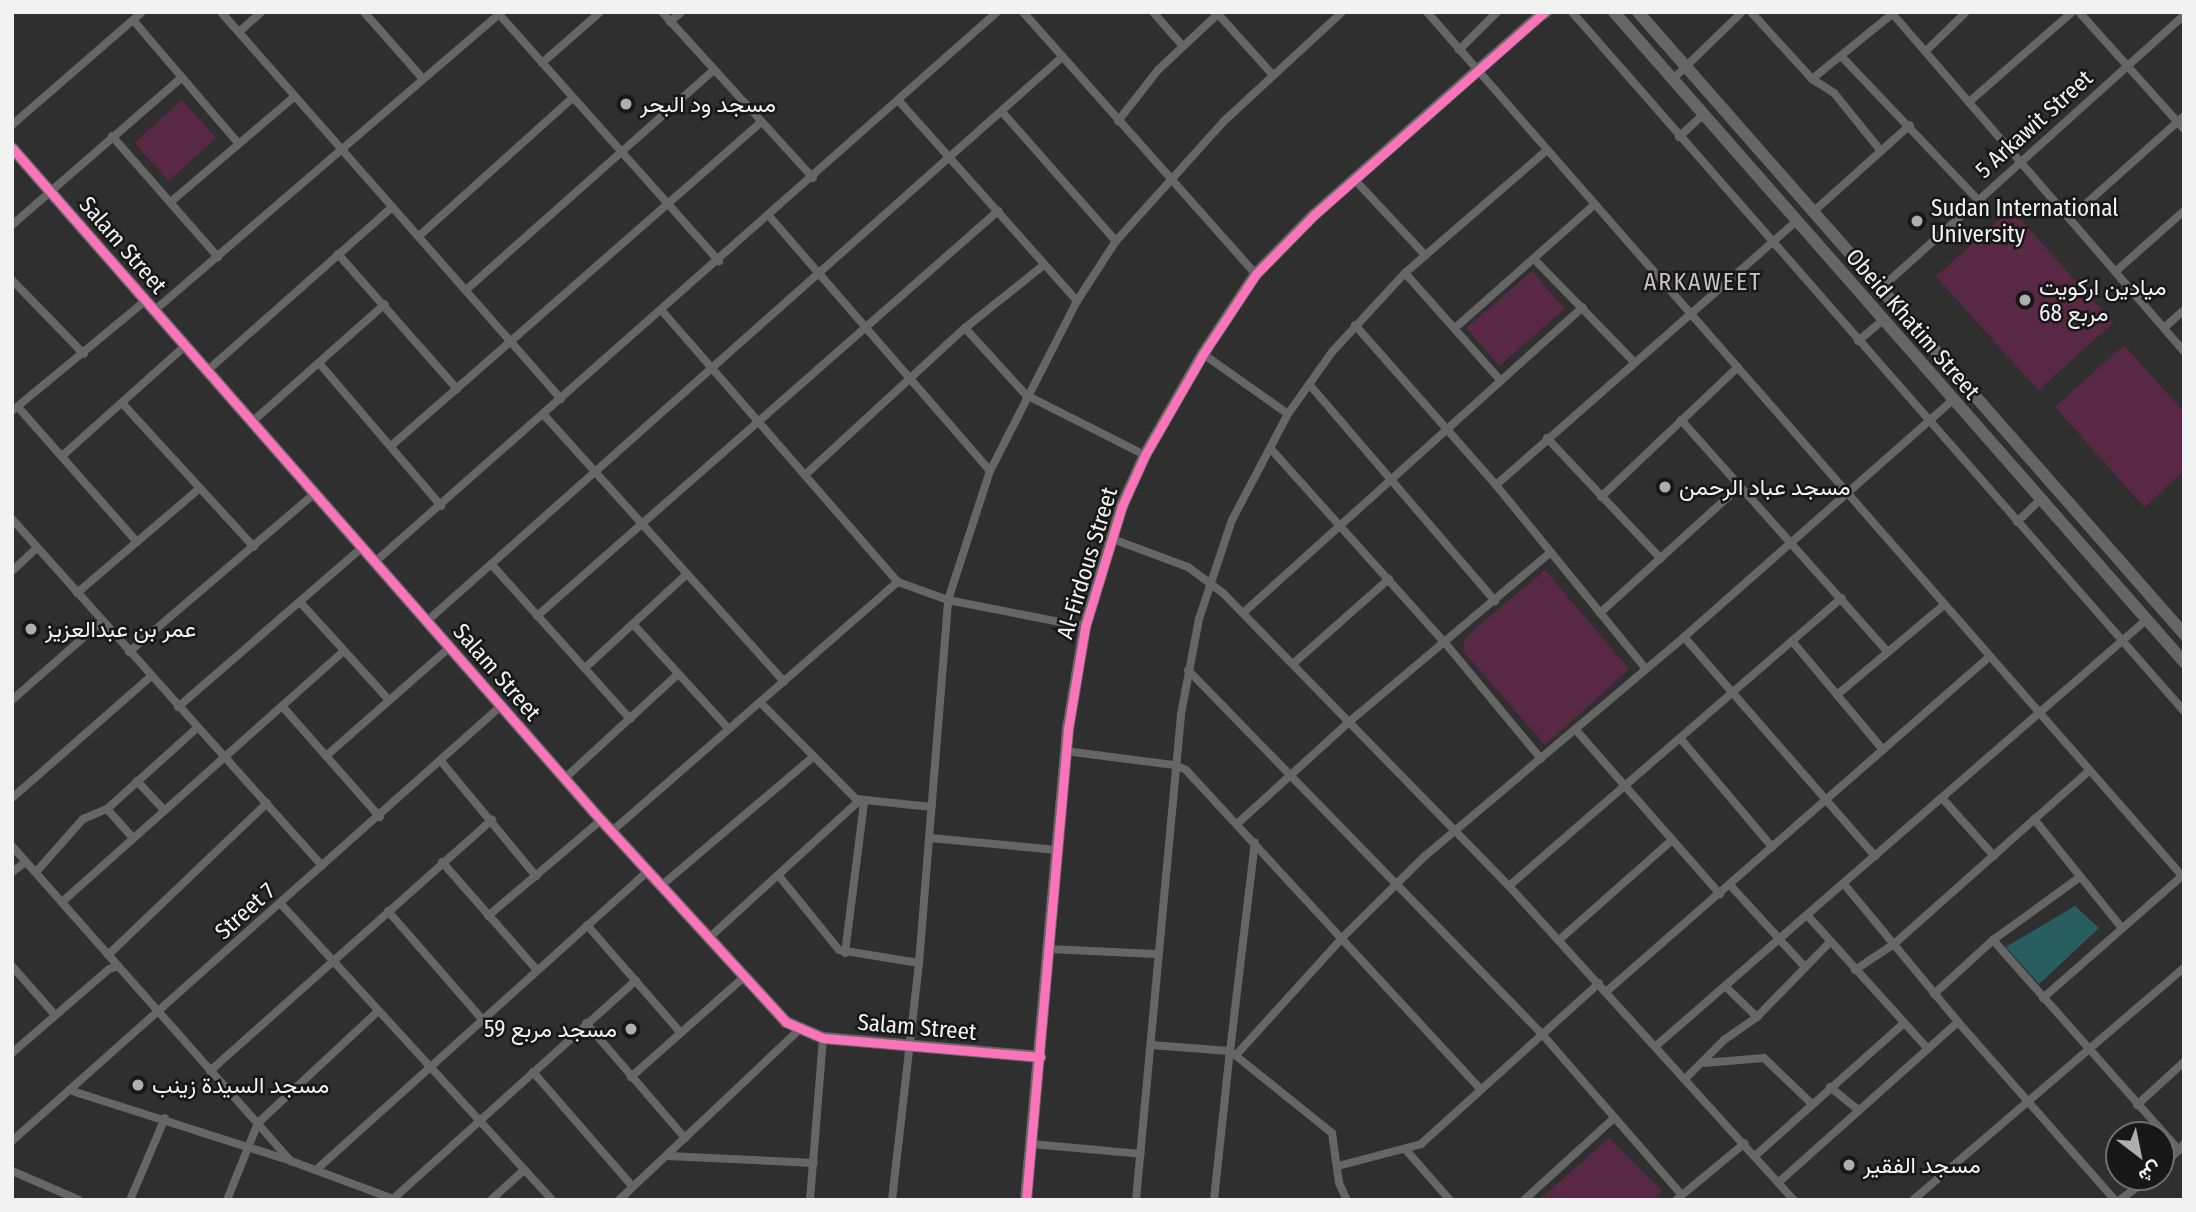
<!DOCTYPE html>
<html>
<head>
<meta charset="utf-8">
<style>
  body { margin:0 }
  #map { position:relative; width:2196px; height:1212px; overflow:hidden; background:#302f2f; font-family:"Fira Sans Condensed",Vazirmatn,sans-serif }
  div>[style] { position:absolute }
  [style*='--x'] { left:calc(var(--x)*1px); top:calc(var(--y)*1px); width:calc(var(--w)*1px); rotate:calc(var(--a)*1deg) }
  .green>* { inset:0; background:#592844; transform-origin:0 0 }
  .water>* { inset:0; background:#285e60 }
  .street>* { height:8px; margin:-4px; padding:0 4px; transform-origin:4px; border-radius:4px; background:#666 }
  .secondary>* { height:12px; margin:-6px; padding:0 6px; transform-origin:6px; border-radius:6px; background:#686868 }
  .primary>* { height:12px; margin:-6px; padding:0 6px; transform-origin:6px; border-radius:6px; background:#676666 }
  .cycleway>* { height:9px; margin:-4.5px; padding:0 4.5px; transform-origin:4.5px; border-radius:4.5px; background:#fb73b8 }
  .dots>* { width:19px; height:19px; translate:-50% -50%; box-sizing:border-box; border:4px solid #181717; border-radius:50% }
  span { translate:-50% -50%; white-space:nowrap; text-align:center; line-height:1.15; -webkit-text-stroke:5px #181717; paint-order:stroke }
  .poi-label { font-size:23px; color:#f3f2f2 }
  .left { translate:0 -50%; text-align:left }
  .right { translate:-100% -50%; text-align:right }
  .street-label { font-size:23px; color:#f3f2f2 }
  .neighbourhood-label { font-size:24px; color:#c6c3c5; letter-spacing:2px }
  .frame { position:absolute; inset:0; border:14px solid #f3f2f2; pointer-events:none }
  .north { position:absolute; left:2105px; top:1121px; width:70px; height:70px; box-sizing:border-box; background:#181717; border:2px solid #706f6f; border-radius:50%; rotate:148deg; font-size:19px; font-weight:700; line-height:28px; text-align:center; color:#f3f2f2 }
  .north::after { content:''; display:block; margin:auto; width:24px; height:32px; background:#afaeae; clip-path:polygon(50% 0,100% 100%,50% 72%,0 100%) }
</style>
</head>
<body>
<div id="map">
  <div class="green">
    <i style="left:182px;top:100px;width:51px;height:64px;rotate:48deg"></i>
    <i style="left:2011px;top:209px;width:153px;height:101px;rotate:48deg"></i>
    <i style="left:1532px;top:271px;width:50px;height:87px;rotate:49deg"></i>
    <i style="clip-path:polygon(2124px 345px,2184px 412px,2184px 471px,2144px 507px,2055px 407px)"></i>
    <i style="clip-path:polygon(1545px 570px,1629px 669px,1545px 745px,1463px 651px,1464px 640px,1477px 627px)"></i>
    <i style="clip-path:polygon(1609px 1138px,1662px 1191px,1653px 1200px,1539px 1200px)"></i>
  </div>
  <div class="water">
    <i style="clip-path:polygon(2075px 906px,2099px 928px,2039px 984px,2006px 947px)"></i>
  </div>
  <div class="street">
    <i style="--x:221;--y:12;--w:515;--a:48.7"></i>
    <i style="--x:364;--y:12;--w:89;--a:48.6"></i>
    <i style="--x:497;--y:12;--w:334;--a:48.3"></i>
    <i style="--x:662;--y:12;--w:224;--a:47.7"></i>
    <i style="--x:1023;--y:12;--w:351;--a:48.4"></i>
    <i style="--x:1153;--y:12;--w:44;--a:48.7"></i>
    <i style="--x:1427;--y:12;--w:1150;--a:48.84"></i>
    <i style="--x:1572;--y:12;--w:929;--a:48.8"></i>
    <i style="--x:1751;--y:12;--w:91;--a:47.7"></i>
    <i style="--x:1812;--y:79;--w:26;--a:32"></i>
    <i style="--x:1834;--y:93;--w:75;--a:51"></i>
    <i style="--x:1891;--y:12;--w:448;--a:49.2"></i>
    <i style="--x:2079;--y:12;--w:157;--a:48.1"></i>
    <i style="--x:1218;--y:14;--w:81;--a:48"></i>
    <i style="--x:133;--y:20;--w:162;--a:49.5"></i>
    <i style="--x:670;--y:22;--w:15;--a:-42"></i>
    <i style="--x:239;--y:32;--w:30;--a:-42"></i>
    <i style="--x:1459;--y:50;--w:54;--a:-45"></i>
    <i style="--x:1926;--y:51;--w:56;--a:-44.3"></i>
    <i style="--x:1842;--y:57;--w:197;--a:46.4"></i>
    <i style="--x:542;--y:63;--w:77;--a:-41.3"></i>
    <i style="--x:1673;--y:79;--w:96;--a:-44.2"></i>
    <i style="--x:1812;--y:79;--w:103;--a:-39.1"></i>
    <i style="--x:899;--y:101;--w:268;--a:48.3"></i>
    <i style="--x:1969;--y:102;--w:137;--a:-41.1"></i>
    <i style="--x:1003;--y:113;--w:171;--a:48.6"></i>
    <i style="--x:1118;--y:121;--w:65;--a:-51.9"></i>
    <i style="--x:1158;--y:70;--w:85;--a:-43.1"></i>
    <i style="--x:12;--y:125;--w:172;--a:-41"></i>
    <i style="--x:112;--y:136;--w:161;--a:48.8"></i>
    <i style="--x:1679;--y:137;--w:34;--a:-43"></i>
    <i style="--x:1354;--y:179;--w:104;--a:46.9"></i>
    <i style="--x:173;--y:200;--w:160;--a:-40.4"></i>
    <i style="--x:1813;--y:212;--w:130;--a:-41.9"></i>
    <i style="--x:770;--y:217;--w:336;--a:49.1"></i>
    <i style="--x:2070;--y:218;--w:153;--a:-41.8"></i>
    <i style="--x:12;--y:225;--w:225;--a:-41"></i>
    <i style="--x:419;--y:236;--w:206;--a:-42"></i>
    <i style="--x:338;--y:254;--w:180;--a:48.6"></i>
    <i style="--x:1534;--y:259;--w:144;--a:45.8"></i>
    <i style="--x:2116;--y:271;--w:91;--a:-41.4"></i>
    <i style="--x:1405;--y:273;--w:144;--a:48.4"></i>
    <i style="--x:12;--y:280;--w:103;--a:45.8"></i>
    <i style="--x:467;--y:289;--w:330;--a:-41.6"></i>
    <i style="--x:1880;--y:289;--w:409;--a:-42"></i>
    <i style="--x:155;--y:310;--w:454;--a:-40.7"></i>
    <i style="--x:663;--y:312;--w:358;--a:49"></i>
    <i style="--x:898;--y:582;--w:53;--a:19.8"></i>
    <i style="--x:948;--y:600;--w:140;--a:11.1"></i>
    <i style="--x:1355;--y:325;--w:213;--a:48.6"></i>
    <i style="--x:1496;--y:485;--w:237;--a:50.8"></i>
    <i style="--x:965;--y:328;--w:91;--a:47.7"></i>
    <i style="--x:1026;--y:395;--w:133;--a:26.8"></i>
    <i style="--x:1455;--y:328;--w:187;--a:-41.5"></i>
    <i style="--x:2164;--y:328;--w:27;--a:-42"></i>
    <i style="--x:1858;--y:341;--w:31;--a:-40"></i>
    <i style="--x:1203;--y:354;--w:104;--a:35.2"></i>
    <i style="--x:319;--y:363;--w:188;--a:49.5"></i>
    <i style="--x:208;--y:370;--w:246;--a:-41.5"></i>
    <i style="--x:1309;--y:384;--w:286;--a:49.4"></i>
    <i style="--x:122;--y:403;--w:195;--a:47.5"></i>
    <i style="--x:18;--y:407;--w:180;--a:48.6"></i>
    <i style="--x:12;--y:411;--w:174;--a:-39.6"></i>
    <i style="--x:544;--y:415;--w:359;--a:48"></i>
    <i style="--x:1681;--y:420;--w:311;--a:48.3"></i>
    <i style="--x:253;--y:421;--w:176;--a:-41.6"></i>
    <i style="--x:1547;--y:438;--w:166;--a:46.7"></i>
    <i style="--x:391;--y:446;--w:492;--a:-41.2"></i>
    <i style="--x:1270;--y:448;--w:263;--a:48.1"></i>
    <i style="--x:1446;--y:644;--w:149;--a:50.4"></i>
    <i style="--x:62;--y:456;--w:166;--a:-41.8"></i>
    <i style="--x:806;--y:474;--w:216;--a:-42.6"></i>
    <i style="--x:965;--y:328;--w:101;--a:-38.6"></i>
    <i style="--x:1496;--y:485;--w:400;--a:-41.3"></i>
    <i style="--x:1601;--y:497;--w:189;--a:-43.5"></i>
    <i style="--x:12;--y:519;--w:465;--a:48.2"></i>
    <i style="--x:2017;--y:522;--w:32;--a:-44"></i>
    <i style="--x:1110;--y:538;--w:83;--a:20.4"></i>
    <i style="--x:1188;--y:567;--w:44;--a:36.6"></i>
    <i style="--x:1223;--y:593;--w:409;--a:45.7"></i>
    <i style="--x:1509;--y:886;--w:424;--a:47.8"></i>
    <i style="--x:376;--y:561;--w:829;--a:-41.48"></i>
    <i style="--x:492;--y:565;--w:207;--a:48.1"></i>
    <i style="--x:12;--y:571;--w:34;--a:-43"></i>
    <i style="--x:77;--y:593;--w:162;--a:-40.5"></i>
    <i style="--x:300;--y:602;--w:132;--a:47.8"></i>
    <i style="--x:1243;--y:613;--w:457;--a:-42"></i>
    <i style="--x:1600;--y:613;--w:188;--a:-42.2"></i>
    <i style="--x:537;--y:616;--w:614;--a:-41.3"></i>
    <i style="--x:427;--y:621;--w:848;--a:-41.61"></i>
    <i style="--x:633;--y:624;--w:142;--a:47.6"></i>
    <i style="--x:1684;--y:637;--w:291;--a:48.9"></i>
    <i style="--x:1792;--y:641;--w:142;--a:50.1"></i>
    <i style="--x:129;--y:652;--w:245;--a:-40.5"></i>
    <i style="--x:1294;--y:663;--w:127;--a:-41.5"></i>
    <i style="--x:585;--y:668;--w:139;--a:-42.7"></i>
    <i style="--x:1188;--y:670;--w:508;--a:45.8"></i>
    <i style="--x:1542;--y:1034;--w:213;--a:49"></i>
    <i style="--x:1838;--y:694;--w:137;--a:-40"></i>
    <i style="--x:12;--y:700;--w:118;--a:-41.2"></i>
    <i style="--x:760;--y:702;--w:136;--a:45.3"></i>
    <i style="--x:856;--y:799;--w:76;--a:6"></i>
    <i style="--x:282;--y:706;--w:148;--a:48.6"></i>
    <i style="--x:178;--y:707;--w:245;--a:-40.9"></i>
    <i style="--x:1575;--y:729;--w:220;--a:48.7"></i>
    <i style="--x:1680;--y:738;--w:143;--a:49.8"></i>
    <i style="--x:1065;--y:751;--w:111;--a:7.3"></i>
    <i style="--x:1175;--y:765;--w:12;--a:24"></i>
    <i style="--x:1186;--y:770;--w:435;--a:47.3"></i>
    <i style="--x:326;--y:756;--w:164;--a:-41.3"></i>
    <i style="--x:440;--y:760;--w:151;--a:50.4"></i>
    <i style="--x:565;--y:778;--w:154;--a:-42.6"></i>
    <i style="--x:137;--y:781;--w:38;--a:47"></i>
    <i style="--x:12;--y:798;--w:184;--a:-41.2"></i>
    <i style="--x:1942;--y:798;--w:78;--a:48.1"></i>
    <i style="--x:107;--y:809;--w:38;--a:48"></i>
    <i style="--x:2034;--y:819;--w:140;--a:51.1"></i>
    <i style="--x:1238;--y:823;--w:150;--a:-42.3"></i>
    <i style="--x:1349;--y:722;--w:264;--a:-40.1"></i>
    <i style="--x:611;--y:832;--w:381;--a:-41.1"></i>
    <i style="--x:930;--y:838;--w:127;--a:5.4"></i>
    <i style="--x:12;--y:846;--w:421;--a:48.5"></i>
    <i style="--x:291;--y:1161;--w:112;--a:20.4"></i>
    <i style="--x:442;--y:862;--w:142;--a:48.7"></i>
    <i style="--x:12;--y:872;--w:17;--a:-36"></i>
    <i style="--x:36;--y:872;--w:71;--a:-48.4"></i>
    <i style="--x:83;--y:819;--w:26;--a:-23"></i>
    <i style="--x:107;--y:809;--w:121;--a:-42"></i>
    <i style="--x:779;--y:876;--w:95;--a:51"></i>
    <i style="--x:839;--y:950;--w:81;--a:9.2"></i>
    <i style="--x:1844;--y:884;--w:179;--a:50.4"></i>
    <i style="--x:1958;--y:1022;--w:237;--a:48.6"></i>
    <i style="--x:662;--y:885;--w:199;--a:-40.3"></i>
    <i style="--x:1730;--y:885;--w:111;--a:47.6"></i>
    <i style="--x:1509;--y:886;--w:440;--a:-40.9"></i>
    <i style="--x:62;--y:902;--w:376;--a:-41.7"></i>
    <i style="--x:281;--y:904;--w:401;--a:47.5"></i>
    <i style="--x:388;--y:911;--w:143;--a:49"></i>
    <i style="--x:1807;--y:915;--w:179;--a:47.9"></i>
    <i style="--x:488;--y:916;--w:148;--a:-40.3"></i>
    <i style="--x:587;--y:925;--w:143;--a:49"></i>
    <i style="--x:710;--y:937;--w:202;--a:-42.4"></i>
    <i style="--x:1559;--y:940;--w:151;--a:-41.5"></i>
    <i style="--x:1993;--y:940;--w:281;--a:48.5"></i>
    <i style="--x:1048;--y:949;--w:108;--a:2.7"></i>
    <i style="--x:845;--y:953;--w:152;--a:-82.8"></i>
    <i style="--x:108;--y:955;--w:220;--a:-43.7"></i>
    <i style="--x:12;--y:966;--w:65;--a:48.7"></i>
    <i style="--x:1855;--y:970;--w:47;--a:-33.7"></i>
    <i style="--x:1894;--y:944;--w:259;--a:-41.6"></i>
    <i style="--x:1725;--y:986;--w:45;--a:44.1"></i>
    <i style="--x:1607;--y:991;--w:507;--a:-41.16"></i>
    <i style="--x:1934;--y:994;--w:80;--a:-42.5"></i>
    <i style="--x:1993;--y:940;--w:107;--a:-35.9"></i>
    <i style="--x:2043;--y:998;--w:185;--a:-41.3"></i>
    <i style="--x:586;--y:1023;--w:152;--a:49.3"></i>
    <i style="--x:1151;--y:1045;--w:79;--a:4.3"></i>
    <i style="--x:1230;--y:1051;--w:210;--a:-83.2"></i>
    <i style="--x:1657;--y:1045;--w:648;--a:-40.99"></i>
    <i style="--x:12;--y:1053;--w:128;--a:-40.9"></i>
    <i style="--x:109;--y:969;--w:10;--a:-17"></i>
    <i style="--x:1237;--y:1054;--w:156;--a:-47.8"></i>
    <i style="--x:1342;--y:938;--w:117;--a:-44.7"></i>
    <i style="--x:1425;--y:856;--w:339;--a:-40.2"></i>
    <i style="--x:1684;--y:637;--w:356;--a:-41.4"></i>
    <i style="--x:1704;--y:1063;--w:60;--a:-4.8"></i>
    <i style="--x:1764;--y:1058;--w:66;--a:43.8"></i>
    <i style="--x:210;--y:1071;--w:378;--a:-41.7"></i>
    <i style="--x:533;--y:1072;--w:152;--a:49"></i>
    <i style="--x:631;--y:1077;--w:151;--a:-41.5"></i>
    <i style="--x:1686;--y:1078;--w:54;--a:-45"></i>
    <i style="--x:1724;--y:1040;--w:40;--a:-34.9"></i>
    <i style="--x:1757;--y:1017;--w:105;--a:-45.8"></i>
    <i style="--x:1830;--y:1087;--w:36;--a:39"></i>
    <i style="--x:69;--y:1090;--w:231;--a:17.7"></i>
    <i style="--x:2137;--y:1105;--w:64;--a:-42.5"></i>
    <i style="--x:12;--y:1141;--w:654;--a:-41.66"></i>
    <i style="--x:1032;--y:1144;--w:109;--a:5.2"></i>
    <i style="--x:1406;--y:1150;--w:67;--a:48.7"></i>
    <i style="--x:1756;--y:1155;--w:198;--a:-41.7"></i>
    <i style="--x:667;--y:1156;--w:147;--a:2.7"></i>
    <i style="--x:1338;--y:1166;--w:86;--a:-14.8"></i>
    <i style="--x:1421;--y:1144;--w:240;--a:-42.1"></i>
    <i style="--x:2161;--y:1168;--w:33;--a:-46"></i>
    <i style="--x:316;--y:1170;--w:448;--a:-42"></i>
    <i style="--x:12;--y:1171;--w:73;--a:23.4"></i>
    <i style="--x:1779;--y:1182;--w:240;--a:-41.8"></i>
    <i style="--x:393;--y:1199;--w:327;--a:-42"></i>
    <i style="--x:130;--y:1200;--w:89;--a:-66.9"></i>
    <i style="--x:227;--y:1200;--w:83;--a:-68.1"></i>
    <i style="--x:258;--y:1123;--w:164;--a:-43"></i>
    <i style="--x:491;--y:1200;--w:45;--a:-42.3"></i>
    <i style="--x:619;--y:1200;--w:246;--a:-43.4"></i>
    <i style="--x:810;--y:1200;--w:163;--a:-85.4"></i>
    <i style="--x:892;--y:1200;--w:239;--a:-83.5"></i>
    <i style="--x:919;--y:963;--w:364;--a:-85.4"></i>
    <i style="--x:948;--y:600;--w:136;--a:-72"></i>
    <i style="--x:990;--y:471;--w:191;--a:-62.9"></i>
    <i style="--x:1077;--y:301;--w:72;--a:-57"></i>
    <i style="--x:1116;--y:241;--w:160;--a:-48"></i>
    <i style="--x:1223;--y:122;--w:162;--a:-42.7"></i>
    <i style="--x:1136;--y:1200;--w:488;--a:-84.7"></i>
    <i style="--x:1181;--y:714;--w:97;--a:-79.3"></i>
    <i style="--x:1199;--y:619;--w:104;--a:-71.6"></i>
    <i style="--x:1232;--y:520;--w:120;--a:-62.2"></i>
    <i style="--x:1288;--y:414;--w:76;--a:-54.6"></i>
    <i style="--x:1332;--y:352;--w:108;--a:-47.3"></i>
    <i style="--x:1405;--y:273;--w:186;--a:-40.9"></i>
    <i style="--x:1214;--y:1200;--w:150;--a:-83.9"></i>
    <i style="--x:1230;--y:1051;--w:131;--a:38.8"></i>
    <i style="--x:1332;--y:1133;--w:50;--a:82"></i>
    <i style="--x:1339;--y:1183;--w:19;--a:65"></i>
    <i style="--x:1524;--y:1200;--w:122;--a:-42.3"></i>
    <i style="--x:1676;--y:1200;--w:89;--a:-39.6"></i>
    <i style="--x:1913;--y:1200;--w:357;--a:-40.6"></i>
    <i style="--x:2120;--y:1200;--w:39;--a:-37"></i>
  </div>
  <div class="secondary">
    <i style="--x:12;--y:148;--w:894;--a:48.77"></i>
    <i style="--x:601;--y:820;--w:274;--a:47.5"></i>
    <i style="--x:786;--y:1022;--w:40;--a:23.4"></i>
    <i style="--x:823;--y:1038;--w:218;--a:5"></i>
    <i style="--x:1026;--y:1200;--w:473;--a:-84.9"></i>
    <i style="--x:1068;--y:729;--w:103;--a:-80.5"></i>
    <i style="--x:1085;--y:627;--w:127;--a:-73"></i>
    <i style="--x:1122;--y:506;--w:56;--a:-65.7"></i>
    <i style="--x:1145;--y:455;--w:116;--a:-60.1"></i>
    <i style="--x:1203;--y:354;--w:96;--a:-56.5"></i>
    <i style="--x:1256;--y:274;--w:83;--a:-45.5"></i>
    <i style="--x:1314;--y:215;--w:307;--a:-41.4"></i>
  </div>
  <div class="primary">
    <i style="--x:1614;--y:12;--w:865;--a:48.75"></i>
    <i style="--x:1638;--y:12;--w:828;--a:48.72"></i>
    <i style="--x:1541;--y:15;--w:6;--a:-31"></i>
  </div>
  <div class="cycleway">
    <i style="--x:12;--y:148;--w:894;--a:48.77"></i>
    <i style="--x:601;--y:820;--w:274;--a:47.5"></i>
    <i style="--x:786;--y:1022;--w:40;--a:23.4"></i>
    <i style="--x:823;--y:1038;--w:218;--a:5"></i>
    <i style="--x:1026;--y:1200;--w:473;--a:-84.9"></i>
    <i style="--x:1068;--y:729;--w:103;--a:-80.5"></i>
    <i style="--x:1085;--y:627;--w:127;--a:-73"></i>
    <i style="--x:1122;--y:506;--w:56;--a:-65.7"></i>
    <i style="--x:1145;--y:455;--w:116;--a:-60.1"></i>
    <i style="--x:1203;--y:354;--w:96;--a:-56.5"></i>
    <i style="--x:1256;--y:274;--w:83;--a:-45.5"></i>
    <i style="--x:1314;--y:215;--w:307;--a:-41.4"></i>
  </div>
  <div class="dots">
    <i style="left:626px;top:104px;background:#afaeae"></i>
    <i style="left:1917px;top:221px;background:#afaeae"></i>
    <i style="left:2025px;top:300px;background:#afaeae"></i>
    <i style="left:1665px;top:487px;background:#afaeae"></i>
    <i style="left:31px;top:629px;background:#afaeae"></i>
    <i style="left:631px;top:1029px;background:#afaeae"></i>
    <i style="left:138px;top:1085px;background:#afaeae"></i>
    <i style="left:1849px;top:1165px;background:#afaeae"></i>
  </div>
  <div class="poi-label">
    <span class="left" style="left:640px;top:104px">مسجد ود البحر</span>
    <span class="left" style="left:1931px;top:221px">Sudan International<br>University</span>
    <span class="left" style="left:2039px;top:300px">ميادين اركويت<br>مربع 68</span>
    <span class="left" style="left:1679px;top:487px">مسجد عباد الرحمن</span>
    <span class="left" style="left:45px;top:629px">عمر بن عبدالعزيز</span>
    <span class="right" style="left:617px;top:1029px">مسجد مربع 59</span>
    <span class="left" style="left:152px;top:1085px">مسجد السيدة زينب</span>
    <span class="left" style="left:1863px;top:1165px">مسجد الفقير</span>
  </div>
  <div class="street-label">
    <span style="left:2034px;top:124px;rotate:-42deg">5 Arkawit Street</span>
    <span style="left:123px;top:245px;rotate:49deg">Salam Street</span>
    <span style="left:1913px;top:324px;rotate:49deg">Obeid Khatim Street</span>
    <span style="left:1087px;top:563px;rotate:-73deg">Al-Firdous Street</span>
    <span style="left:497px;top:672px;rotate:49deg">Salam Street</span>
    <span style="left:245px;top:911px;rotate:-42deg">Street 7</span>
    <span style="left:917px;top:1027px;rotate:5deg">Salam Street</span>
  </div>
  <div class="neighbourhood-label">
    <span style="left:1703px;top:283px">ARKAWEET</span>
  </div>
  <div class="frame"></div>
  <div class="north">ش</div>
</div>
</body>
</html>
